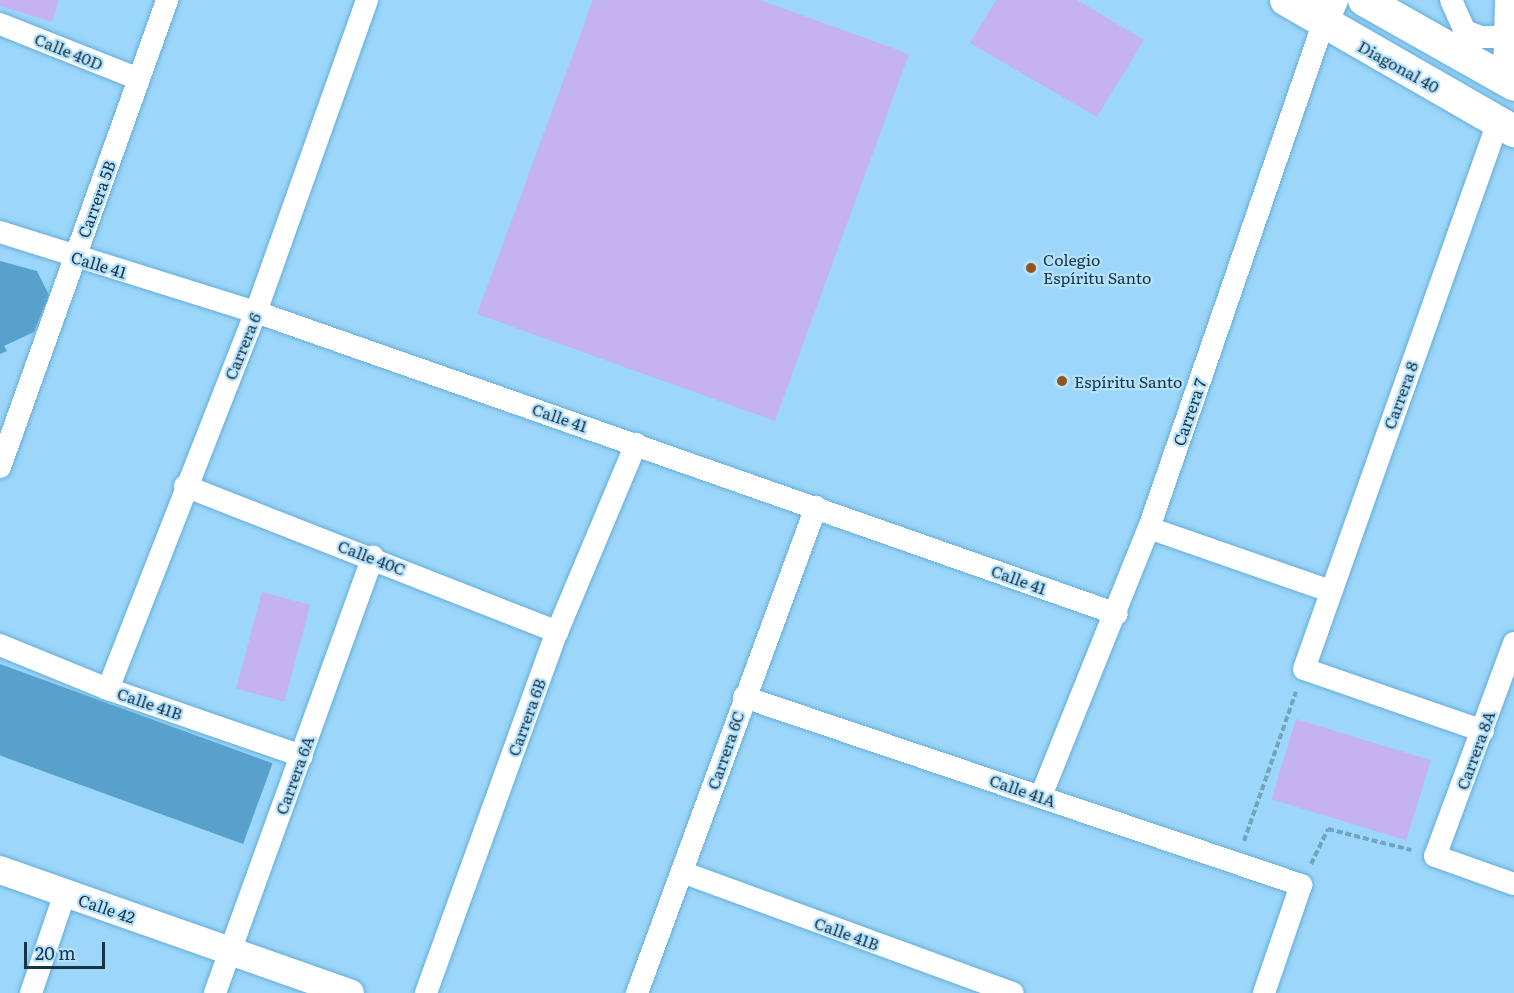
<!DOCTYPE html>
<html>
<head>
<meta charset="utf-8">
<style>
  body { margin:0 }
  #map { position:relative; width:1514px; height:993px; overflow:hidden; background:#9cd6fa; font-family:Literata,serif }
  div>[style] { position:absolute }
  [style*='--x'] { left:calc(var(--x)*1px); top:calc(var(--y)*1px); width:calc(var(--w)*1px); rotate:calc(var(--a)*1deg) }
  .green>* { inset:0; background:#c4b2f3; transform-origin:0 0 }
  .building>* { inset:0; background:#58a1cc; transform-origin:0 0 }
  .path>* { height:4px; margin-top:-2px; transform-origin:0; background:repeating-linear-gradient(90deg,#72a4c2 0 6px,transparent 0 9px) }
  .roads { filter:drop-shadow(0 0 2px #64adda) drop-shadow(0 0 2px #64adda) }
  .minor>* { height:22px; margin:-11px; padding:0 11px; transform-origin:11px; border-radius:11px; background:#fff }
  .tertiary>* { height:28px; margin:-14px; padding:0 14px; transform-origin:14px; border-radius:14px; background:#fff }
  .secondary>* { height:32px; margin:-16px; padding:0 16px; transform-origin:16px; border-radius:16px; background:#fff }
  .dots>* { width:16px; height:16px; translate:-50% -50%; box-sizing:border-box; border:3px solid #b6e1fc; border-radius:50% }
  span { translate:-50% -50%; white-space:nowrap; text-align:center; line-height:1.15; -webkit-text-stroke:4.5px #b6e1fc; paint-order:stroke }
  .street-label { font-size:16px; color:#163547 }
  .poi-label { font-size:16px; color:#163547 }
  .left { translate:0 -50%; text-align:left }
  .scale { position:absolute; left:24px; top:942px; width:81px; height:27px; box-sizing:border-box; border:3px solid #163547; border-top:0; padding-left:8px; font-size:18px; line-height:21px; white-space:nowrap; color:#163547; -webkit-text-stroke:4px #b6e1fc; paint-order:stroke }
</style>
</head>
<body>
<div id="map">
  <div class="green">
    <i style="clip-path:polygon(0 0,59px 0,52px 22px,0 6px)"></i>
    <i style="clip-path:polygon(593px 0,760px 0,909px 54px,775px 421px,477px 314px)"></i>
    <i style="clip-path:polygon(996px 0,1077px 0,1144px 40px,1097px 117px,970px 43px)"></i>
    <i style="left:262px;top:592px;width:50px;height:100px;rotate:15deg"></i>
    <i style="left:1296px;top:719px;width:141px;height:84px;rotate:17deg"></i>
  </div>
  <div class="building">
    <i style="clip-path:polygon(0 261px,37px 271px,49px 295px,34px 332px,4px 346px,7px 351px,0 354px)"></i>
    <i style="left:0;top:664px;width:290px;height:86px;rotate:20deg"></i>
  </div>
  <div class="path">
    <i style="--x:1244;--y:841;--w:158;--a:-70.8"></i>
    <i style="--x:1311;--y:864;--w:39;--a:-64"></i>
    <i style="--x:1328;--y:829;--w:86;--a:14.2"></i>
  </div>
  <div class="roads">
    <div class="minor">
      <i style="--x:1451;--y:0;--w:34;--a:66"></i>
      <i style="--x:1465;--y:31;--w:17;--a:21"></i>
      <i style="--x:1481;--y:37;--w:33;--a:0"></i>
      <i style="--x:0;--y:24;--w:149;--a:21.6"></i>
      <i style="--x:1504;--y:79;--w:79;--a:-88.5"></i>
      <i style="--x:0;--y:232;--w:268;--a:17.4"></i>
      <i style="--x:256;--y:312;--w:912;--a:19.33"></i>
      <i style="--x:0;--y:467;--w:496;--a:-70.3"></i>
      <i style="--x:185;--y:486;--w:400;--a:21.4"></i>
      <i style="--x:1149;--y:528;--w:192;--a:19.2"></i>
      <i style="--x:1514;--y:643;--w:227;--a:110.3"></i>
      <i style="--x:1435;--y:856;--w:84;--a:19.5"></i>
      <i style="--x:0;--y:645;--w:117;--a:22.2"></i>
      <i style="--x:108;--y:689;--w:205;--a:19.1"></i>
      <i style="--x:108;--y:689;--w:405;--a:-68.6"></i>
      <i style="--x:256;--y:312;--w:331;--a:-70.4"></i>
      <i style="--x:744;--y:697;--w:588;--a:18.65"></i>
      <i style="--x:1301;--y:885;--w:114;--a:108.9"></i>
      <i style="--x:1483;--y:731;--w:189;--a:-160.9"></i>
      <i style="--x:1304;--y:669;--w:580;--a:-70.47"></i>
      <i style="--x:1041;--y:796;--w:289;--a:-68.1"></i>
      <i style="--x:1149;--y:528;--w:533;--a:-70.95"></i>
      <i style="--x:682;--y:872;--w:352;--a:20.1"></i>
      <i style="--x:31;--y:993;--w:106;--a:-71.2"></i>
      <i style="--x:215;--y:993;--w:464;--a:-70.1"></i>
      <i style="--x:426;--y:993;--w:384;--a:-70.1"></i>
      <i style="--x:557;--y:632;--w:204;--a:-67.2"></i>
      <i style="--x:637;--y:993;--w:518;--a:-69.78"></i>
    </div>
    <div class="tertiary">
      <i style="--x:1323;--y:24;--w:26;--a:-65"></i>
      <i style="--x:0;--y:870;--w:371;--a:19.4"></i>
    </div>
    <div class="secondary">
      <i style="--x:1286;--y:0;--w:263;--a:29.9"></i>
      <i style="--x:1364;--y:0;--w:172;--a:29.5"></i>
    </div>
  </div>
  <div class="dots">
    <i style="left:1031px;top:268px;background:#93531d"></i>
    <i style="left:1062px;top:381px;background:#93531d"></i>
  </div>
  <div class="street-label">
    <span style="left:69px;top:51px;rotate:22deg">Calle 40D</span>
    <span style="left:1399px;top:66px;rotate:29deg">Diagonal 40</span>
    <span style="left:96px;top:199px;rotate:-70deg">Carrera 5B</span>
    <span style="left:99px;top:264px;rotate:17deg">Calle 41</span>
    <span style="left:242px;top:346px;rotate:-68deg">Carrera 6</span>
    <span style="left:1400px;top:395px;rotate:-70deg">Carrera 8</span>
    <span style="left:1189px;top:412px;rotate:-71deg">Carrera 7</span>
    <span style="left:560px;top:417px;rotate:19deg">Calle 41</span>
    <span style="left:372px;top:557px;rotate:21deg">Calle 40C</span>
    <span style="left:1019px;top:579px;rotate:20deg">Calle 41</span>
    <span style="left:150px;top:703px;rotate:19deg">Calle 41B</span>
    <span style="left:526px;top:717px;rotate:-70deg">Carrera 6B</span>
    <span style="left:725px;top:750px;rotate:-71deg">Carrera 6C</span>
    <span style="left:1475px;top:750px;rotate:-70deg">Carrera 8A</span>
    <span style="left:294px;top:775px;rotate:-70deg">Carrera 6A</span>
    <span style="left:1023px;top:790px;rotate:19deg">Calle 41A</span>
    <span style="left:107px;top:908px;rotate:19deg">Calle 42</span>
    <span style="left:847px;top:933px;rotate:20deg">Calle 41B</span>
  </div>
  <div class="poi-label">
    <span class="left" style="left:1043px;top:268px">Colegio<br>Espíritu Santo</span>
    <span class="left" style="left:1074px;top:381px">Espíritu Santo</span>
  </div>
  <div class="scale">20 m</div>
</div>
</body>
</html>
